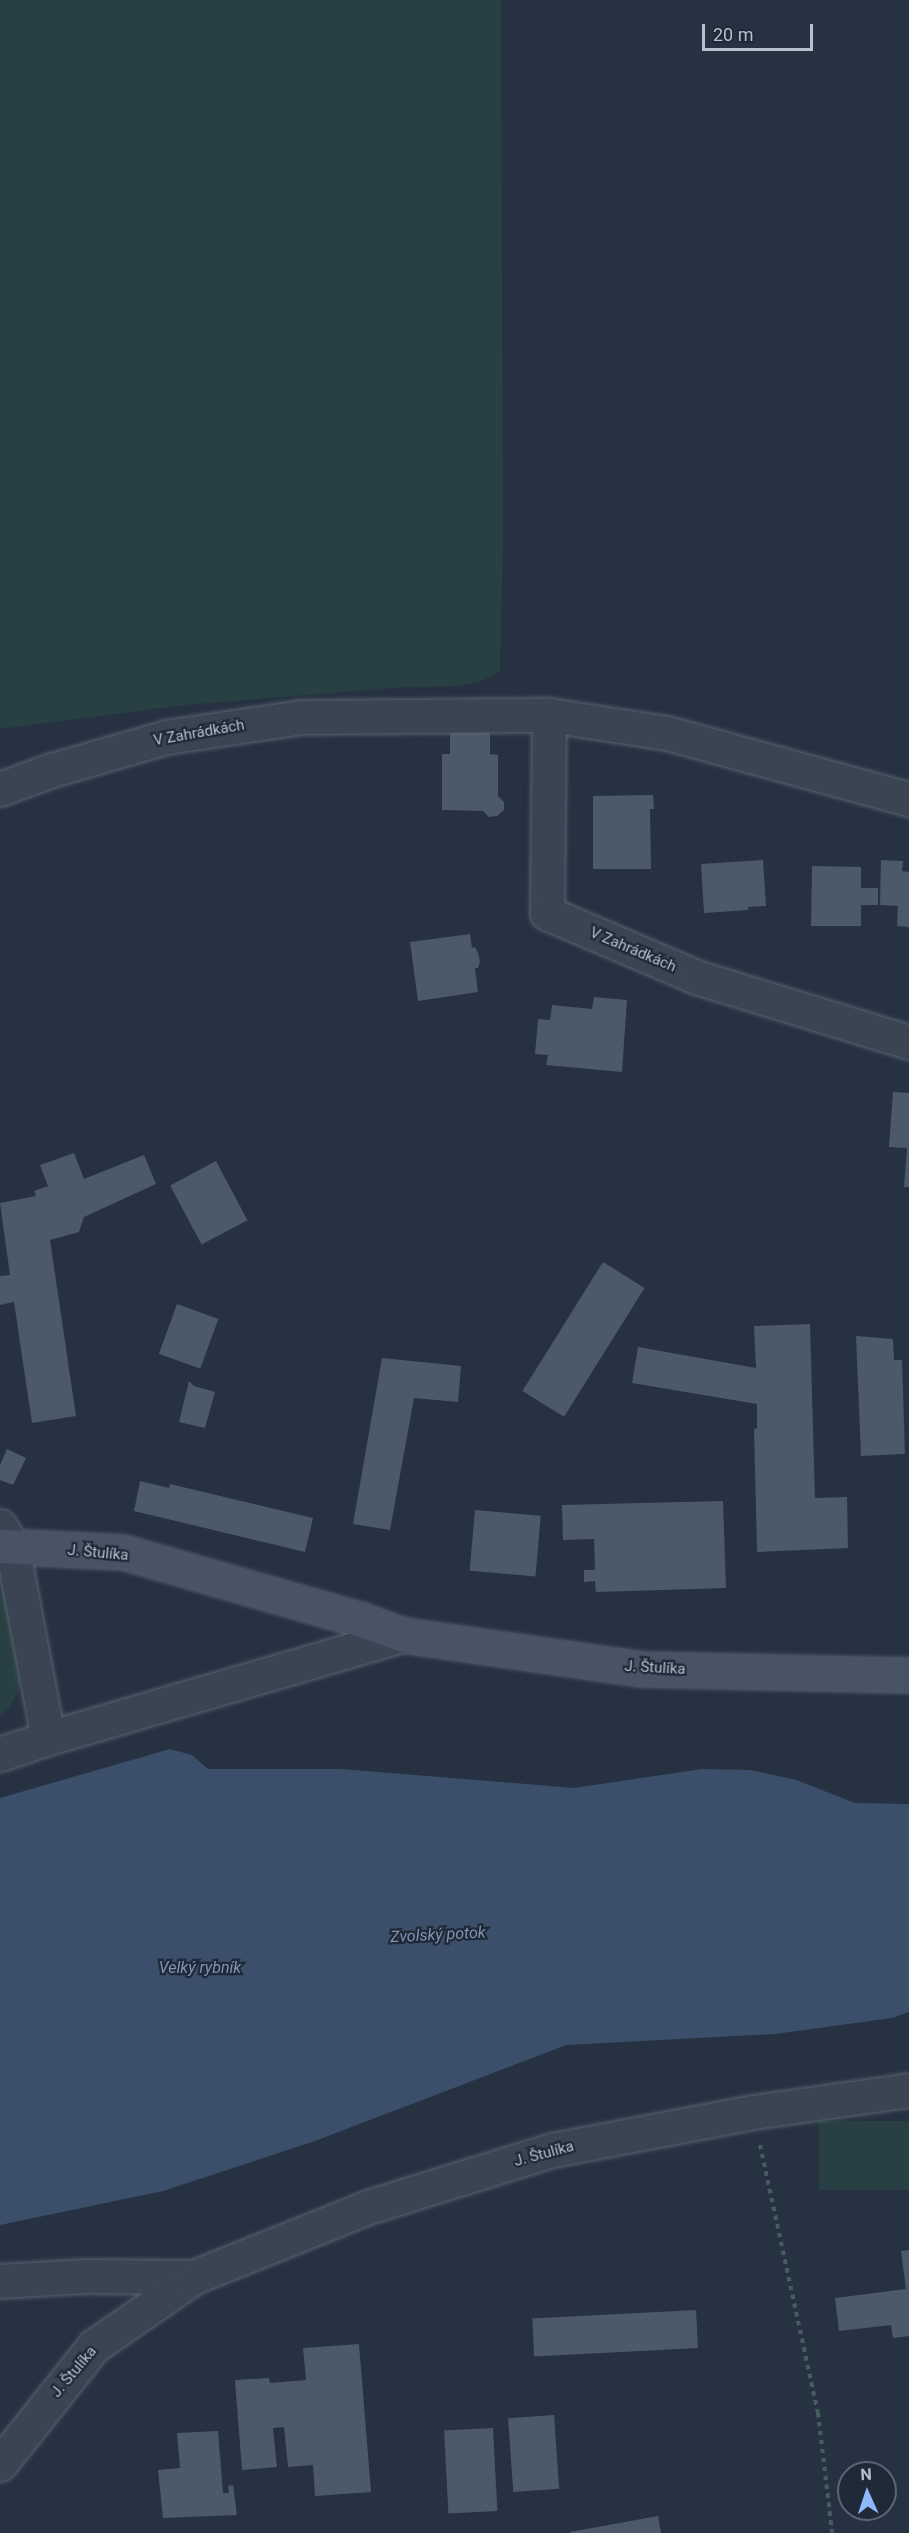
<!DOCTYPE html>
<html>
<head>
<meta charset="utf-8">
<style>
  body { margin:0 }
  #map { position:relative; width:909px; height:2533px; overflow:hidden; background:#263242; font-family:Roboto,sans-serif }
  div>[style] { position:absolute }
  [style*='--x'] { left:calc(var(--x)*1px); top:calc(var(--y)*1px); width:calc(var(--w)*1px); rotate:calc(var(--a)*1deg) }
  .green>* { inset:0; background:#284043; transform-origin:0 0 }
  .water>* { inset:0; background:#3b4f6b }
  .building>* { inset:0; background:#4c596b; transform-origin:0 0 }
  .path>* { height:4px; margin-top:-2px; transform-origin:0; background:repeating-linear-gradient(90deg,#465d60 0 4.5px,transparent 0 9px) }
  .roads { filter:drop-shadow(0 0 2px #58626f) drop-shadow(0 0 2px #58626f) }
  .street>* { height:33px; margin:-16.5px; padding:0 16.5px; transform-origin:16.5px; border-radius:16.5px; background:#3a4452 }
  .secondary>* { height:33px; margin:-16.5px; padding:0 16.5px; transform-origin:16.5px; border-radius:16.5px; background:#485365 }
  span { translate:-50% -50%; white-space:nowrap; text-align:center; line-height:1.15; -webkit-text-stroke:4.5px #1f2937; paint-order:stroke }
  .street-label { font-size:15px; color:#b7bfcc }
  .water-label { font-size:16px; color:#7e95b3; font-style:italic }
  .north { position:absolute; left:837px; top:2461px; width:60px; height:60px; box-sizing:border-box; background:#1f2937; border:2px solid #5c6573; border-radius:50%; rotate:357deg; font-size:16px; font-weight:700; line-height:24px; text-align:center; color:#b7bfcc }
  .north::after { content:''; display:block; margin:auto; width:21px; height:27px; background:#8eb8fa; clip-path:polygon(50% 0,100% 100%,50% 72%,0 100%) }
  .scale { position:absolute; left:702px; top:24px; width:111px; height:27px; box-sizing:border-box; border:3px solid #b7bfcc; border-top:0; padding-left:8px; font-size:18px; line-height:21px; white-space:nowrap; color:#b7bfcc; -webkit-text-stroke:4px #1f2937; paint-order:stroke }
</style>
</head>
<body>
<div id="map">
  <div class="green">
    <i style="clip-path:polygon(0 0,501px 0,503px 542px,500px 671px,482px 681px,461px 686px,405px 687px,184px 705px,0 729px)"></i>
    <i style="clip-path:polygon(0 1569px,7px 1575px,21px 1685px,9px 1708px,0 1716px)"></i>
    <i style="left:909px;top:2121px;width:69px;height:90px;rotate:90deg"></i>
  </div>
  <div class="water">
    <i style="clip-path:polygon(170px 1749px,192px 1755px,208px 1769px,341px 1769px,574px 1788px,702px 1769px,750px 1770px,796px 1780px,855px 1803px,909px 1804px,909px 2012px,892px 2018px,775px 2034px,566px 2045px,315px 2141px,163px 2191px,0 2225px,0 1798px)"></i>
  </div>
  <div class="building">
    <i style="clip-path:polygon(450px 721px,490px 722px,490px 754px,498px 755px,498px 796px,504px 802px,504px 810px,497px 816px,489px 817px,483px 811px,442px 810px,442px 754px,450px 754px)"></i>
    <i style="clip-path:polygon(653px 795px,654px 809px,650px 809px,651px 869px,593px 869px,593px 796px)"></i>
    <i style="clip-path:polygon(763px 860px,766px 906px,748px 907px,748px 910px,704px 913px,701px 864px)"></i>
    <i style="clip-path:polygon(881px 860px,903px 861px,902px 871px,909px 872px,909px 927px,897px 926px,898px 906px,880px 905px)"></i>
    <i style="clip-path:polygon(812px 866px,861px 867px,861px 888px,878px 888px,878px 905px,861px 905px,861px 926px,811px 926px)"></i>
    <i style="clip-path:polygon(470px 934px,472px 948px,475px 947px,478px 953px,480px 962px,478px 968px,475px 968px,478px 992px,418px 1001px,410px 942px)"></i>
    <i style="clip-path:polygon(594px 997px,627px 1000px,622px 1072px,546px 1065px,548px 1055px,535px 1054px,538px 1019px,550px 1020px,552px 1005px,592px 1009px)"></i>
    <i style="clip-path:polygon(893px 1092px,909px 1093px,909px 1187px,904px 1187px,907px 1148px,889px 1147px)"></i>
    <i style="clip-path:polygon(74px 1153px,84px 1179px,144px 1155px,156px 1184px,84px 1217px,79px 1232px,50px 1240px,76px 1416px,32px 1423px,14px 1302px,0 1305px,0 1276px,10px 1275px,0 1203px,36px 1196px,34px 1191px,48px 1186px,40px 1165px)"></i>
    <i style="left:216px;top:1161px;width:67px;height:52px;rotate:62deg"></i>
    <i style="left:603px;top:1262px;width:49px;height:152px;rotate:32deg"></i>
    <i style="left:177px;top:1304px;width:44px;height:53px;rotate:20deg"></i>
    <i style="clip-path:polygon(810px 1324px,815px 1498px,847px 1497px,848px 1548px,757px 1552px,754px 1429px,757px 1428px,757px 1404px,632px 1383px,638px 1347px,756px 1368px,754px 1326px)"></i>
    <i style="clip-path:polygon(856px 1336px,893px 1339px,894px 1360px,902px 1360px,905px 1454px,861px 1456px)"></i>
    <i style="clip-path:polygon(382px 1358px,461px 1366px,458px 1402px,414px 1398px,390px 1530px,353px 1524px)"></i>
    <i style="clip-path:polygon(189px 1381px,194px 1386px,215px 1392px,205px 1428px,179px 1422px)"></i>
    <i style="clip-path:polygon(7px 1449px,26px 1458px,13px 1485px,0 1480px,0 1465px)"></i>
    <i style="clip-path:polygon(140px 1481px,169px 1488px,170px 1484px,313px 1518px,305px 1552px,134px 1511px)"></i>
    <i style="clip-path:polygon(723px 1501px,726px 1588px,596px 1592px,595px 1581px,584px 1582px,584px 1570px,595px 1570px,594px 1539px,563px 1540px,562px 1505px)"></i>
    <i style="left:475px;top:1510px;width:66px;height:61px;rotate:5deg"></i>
    <i style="clip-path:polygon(909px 2250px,909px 2336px,893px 2338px,891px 2325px,839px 2331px,835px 2298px,906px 2289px,901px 2251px)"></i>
    <i style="left:696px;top:2310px;width:38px;height:164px;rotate:87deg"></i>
    <i style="clip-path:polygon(359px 2344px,371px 2492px,315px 2496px,313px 2465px,288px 2467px,284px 2427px,273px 2428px,277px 2467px,242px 2470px,235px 2380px,269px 2378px,270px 2383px,306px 2380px,303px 2348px)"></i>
    <i style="left:554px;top:2415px;width:74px;height:46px;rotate:86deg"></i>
    <i style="left:493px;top:2428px;width:83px;height:49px;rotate:87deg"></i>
    <i style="clip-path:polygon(218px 2431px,223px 2493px,229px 2493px,228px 2486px,233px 2485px,237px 2515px,163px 2518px,158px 2470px,180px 2468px,177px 2433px)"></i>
    <i style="clip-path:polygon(658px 2516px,661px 2533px,570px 2533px,570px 2532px)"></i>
  </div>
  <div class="path">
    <i style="--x:760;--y:2145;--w:274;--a:77.8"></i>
    <i style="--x:818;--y:2413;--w:121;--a:83.3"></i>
  </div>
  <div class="roads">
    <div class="street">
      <i style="--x:549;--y:715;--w:198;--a:90.6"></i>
      <i style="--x:547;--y:913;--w:162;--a:23.2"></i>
      <i style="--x:696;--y:977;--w:223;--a:17"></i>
      <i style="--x:0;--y:789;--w:55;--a:-20.1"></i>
      <i style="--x:52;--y:770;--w:119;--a:-16.1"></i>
      <i style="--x:166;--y:737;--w:136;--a:-8.4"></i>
      <i style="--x:301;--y:717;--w:248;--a:-0.5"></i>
      <i style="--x:549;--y:715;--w:119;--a:8.7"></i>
      <i style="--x:667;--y:733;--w:251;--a:15.3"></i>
      <i style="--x:0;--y:1526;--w:24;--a:60"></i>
      <i style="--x:12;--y:1547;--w:194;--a:79.3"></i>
      <i style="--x:0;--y:1754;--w:51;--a:-18.4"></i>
      <i style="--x:48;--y:1738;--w:370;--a:-16.2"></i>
      <i style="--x:0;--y:2281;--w:85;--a:-3.4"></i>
      <i style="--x:85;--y:2276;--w:109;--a:0.5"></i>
      <i style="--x:0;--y:2464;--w:151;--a:-51.5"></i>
      <i style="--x:94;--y:2346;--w:121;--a:-34.6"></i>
      <i style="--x:194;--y:2277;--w:188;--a:-21.9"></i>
      <i style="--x:368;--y:2207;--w:193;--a:-17.2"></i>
      <i style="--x:552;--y:2150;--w:205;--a:-10.7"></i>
      <i style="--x:753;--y:2112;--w:158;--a:-8"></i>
    </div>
    <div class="secondary">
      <i style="--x:0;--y:1546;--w:123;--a:2.8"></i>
      <i style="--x:123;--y:1552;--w:248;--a:15.9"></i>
      <i style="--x:362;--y:1620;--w:44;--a:20.1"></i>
      <i style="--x:403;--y:1635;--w:240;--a:8.1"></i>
      <i style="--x:641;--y:1669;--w:268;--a:1.3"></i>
    </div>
  </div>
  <div class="street-label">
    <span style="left:199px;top:733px;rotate:-10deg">V Zahrádkách</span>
    <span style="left:633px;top:950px;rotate:23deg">V Zahrádkách</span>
    <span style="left:98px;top:1553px;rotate:5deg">J. Štulíka</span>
    <span style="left:655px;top:1668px;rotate:3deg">J. Štulíka</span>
    <span style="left:544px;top:2154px;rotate:-15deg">J. Štulíka</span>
    <span style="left:74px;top:2372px;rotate:-50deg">J. Štulíka</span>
  </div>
  <div class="water-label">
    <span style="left:438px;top:1935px;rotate:-3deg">Zvolský potok</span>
    <span style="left:200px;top:1968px">Velký rybník</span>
  </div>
  <div class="north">N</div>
  <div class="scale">20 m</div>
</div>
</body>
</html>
